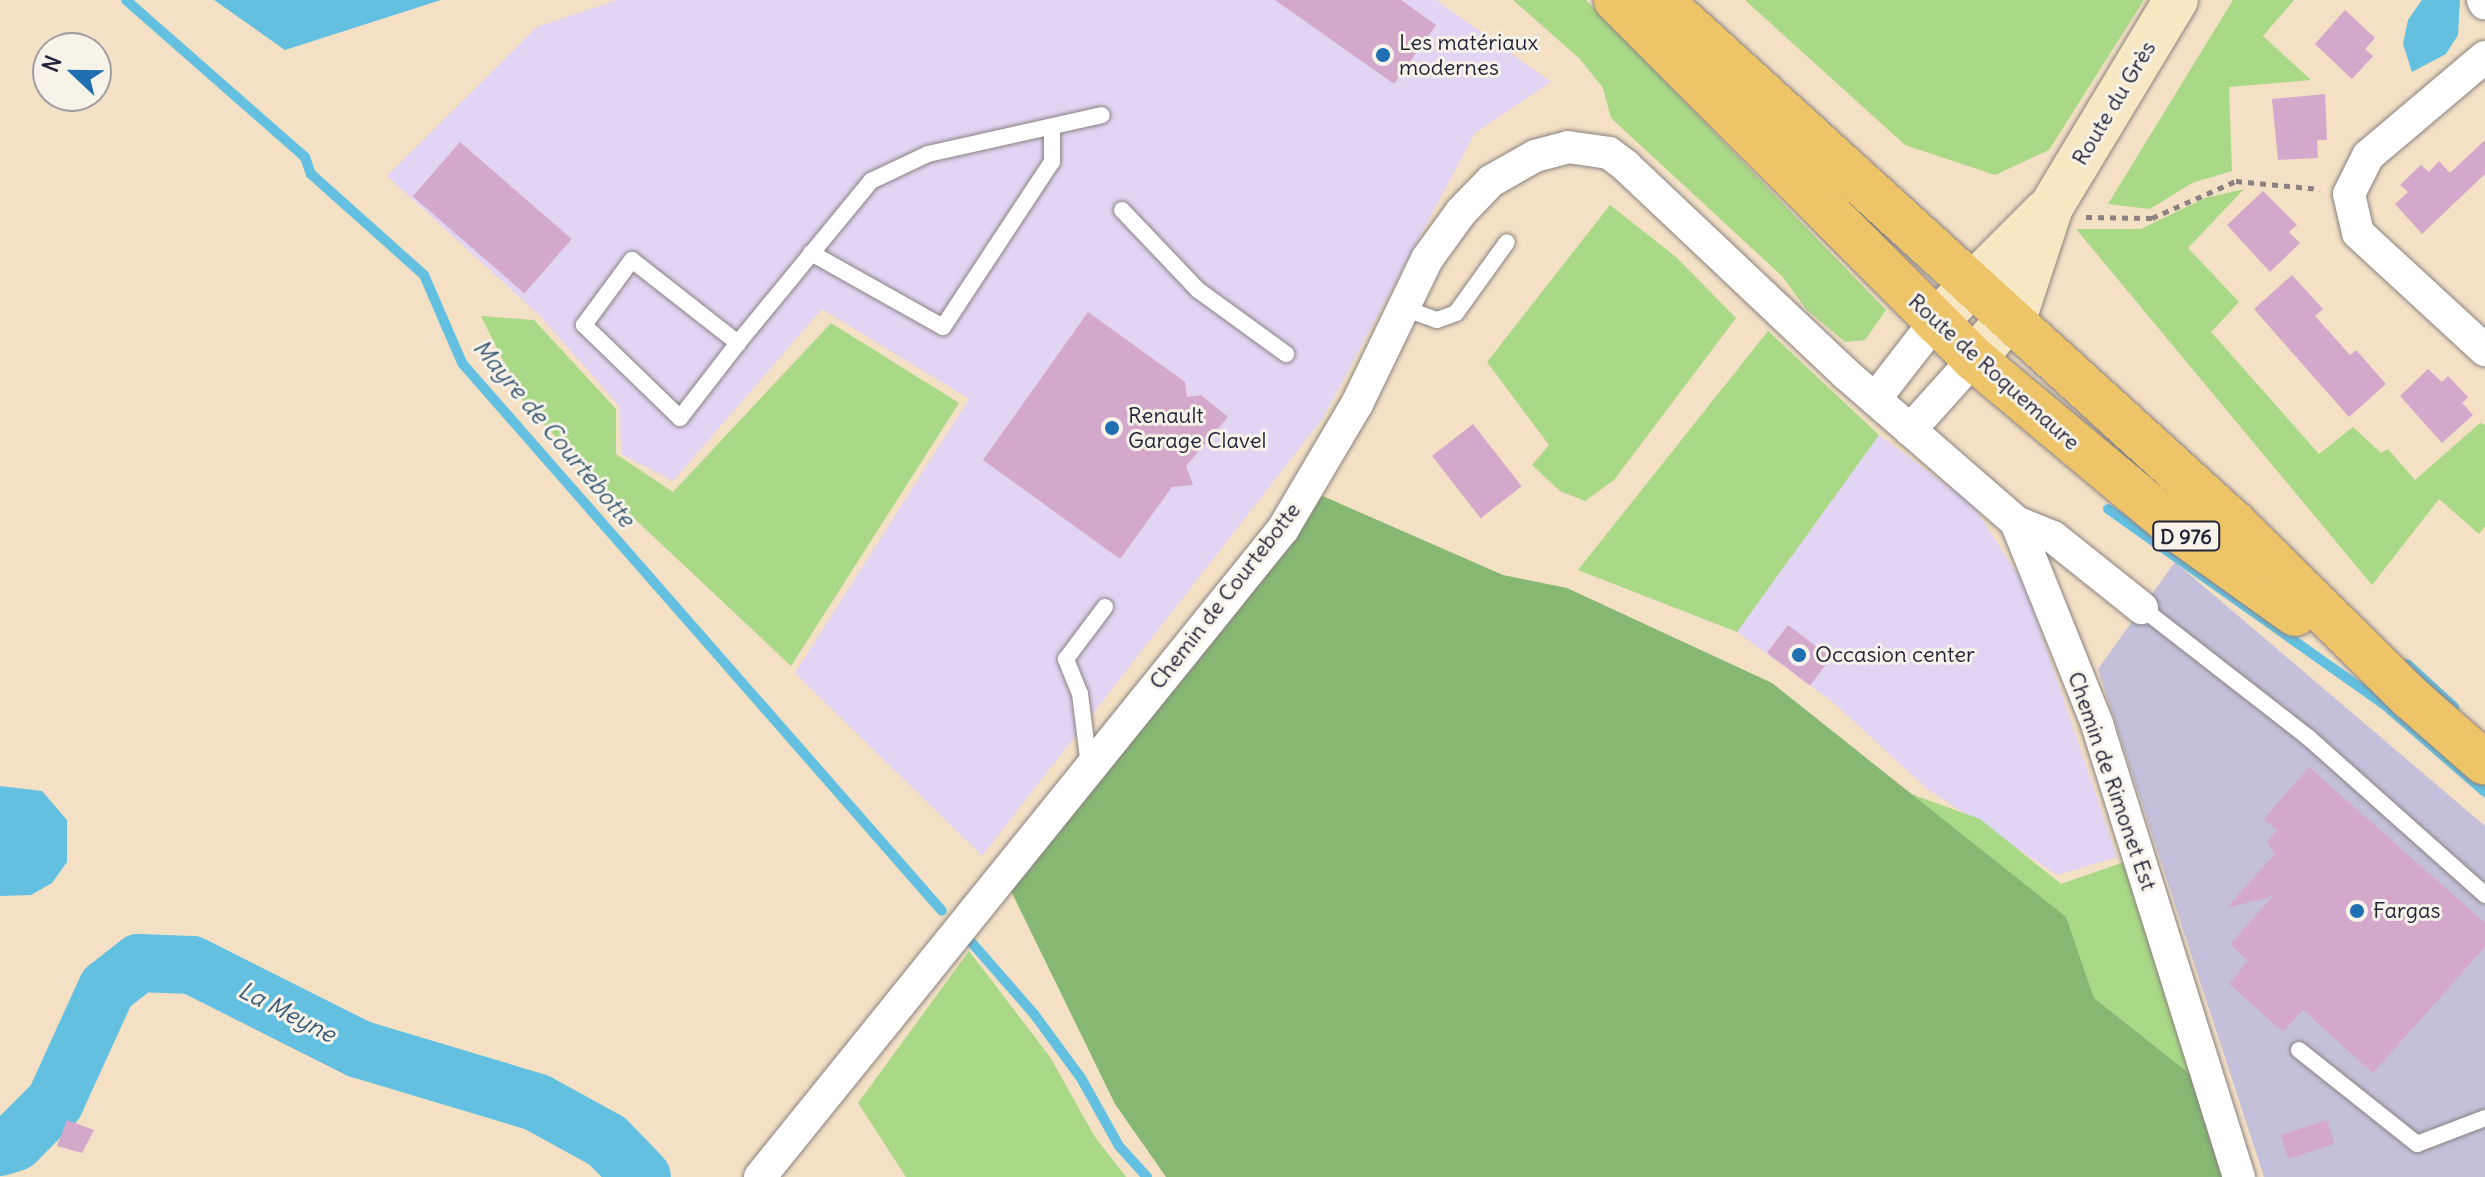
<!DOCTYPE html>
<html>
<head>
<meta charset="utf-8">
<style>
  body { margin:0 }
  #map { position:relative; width:2485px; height:1177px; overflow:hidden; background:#f3e0c5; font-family:Delius,sans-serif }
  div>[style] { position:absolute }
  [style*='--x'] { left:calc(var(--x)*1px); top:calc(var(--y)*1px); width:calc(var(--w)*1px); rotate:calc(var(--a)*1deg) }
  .built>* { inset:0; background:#e2d4f3 }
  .industrial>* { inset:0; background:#c5c0da }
  .green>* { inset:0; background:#a9d886 }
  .forest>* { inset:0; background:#86b873 }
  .water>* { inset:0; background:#63c0e1 }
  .stream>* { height:10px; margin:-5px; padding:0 5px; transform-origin:5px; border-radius:5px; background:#63c0e1 }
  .river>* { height:58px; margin:-29px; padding:0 29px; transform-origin:29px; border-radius:29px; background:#63c0e1 }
  .building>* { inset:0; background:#d4a8ca; transform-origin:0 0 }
  .path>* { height:5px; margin-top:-2.5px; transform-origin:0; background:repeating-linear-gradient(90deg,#8a8180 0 6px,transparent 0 12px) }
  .roads { filter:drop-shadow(0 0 2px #8a8180) drop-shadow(0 0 2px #8a8180) }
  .lane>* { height:16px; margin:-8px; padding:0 8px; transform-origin:8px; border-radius:8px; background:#fff }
  .street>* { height:32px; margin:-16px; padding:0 16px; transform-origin:16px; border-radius:16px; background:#fff }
  .secondary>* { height:44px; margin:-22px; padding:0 22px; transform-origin:22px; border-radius:22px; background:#f8e7c3 }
  .primary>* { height:44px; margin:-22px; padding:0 22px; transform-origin:22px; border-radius:22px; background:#eec469 }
  .dots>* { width:22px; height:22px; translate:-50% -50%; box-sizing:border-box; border:4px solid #f7f3e8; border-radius:50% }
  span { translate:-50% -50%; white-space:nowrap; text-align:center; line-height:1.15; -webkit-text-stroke:6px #f7f3e8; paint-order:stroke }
  .shield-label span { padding:2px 6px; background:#f7f3e8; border:2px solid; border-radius:6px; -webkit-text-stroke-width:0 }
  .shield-label { font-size:20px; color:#22223b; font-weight:700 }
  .poi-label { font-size:22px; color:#22223b }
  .left { translate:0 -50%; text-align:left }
  .street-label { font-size:22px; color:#22223b }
  .water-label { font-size:24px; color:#395975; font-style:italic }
  .north { position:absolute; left:32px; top:32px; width:80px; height:80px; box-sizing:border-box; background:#f7f3e8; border:2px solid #a29fa3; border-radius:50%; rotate:292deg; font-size:22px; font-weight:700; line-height:32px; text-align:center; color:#22223b }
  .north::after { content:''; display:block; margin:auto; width:28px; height:36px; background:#1f6fb2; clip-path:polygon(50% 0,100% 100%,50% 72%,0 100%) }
</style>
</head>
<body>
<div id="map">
  <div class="built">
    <i style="clip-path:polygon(617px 0,1436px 0,1551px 82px,1475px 133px,1323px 418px,982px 856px,795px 673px,969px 399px,822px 309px,673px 481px,621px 454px,620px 407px,540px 316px,387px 176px,537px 27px)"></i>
    <i style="clip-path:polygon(1879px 435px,1973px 505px,2025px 586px,2117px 857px,2057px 875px,1926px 788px,1834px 703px,1737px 632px)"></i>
  </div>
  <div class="industrial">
    <i style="clip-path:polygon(2175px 562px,2485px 826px,2485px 1177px,2264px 1177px,2098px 669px)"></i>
  </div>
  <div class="green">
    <i style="clip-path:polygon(1513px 0,1586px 0,1886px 310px,1865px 340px,1845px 342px,1806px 309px,1782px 276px,1611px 118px,1603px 88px,1580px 59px)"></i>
    <i style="clip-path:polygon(1745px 0,2144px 0,2049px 150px,1995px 175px,1905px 145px)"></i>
    <i style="clip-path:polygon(2233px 0,2294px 0,2263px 36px,2311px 80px,2229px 87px,2232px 171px,2192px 183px,2150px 209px,2108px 204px)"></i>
    <i style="clip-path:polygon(2244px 189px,2188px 248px,2239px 302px,2211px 332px,2319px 454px,2353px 427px,2381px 453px,2388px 449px,2415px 480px,2480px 423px,2485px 425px,2485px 526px,2479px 534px,2439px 499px,2372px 585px,2076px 229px,2141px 229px,2205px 198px)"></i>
    <i style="clip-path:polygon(1610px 205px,1676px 257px,1736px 318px,1614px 480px,1585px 501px,1560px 491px,1532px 465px,1549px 445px,1487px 362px)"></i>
    <i style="clip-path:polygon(481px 316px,534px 320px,616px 409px,616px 454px,673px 492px,831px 323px,959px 403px,791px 666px,622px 507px,524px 403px)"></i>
    <i style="clip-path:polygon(1768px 331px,1879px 435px,1737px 632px,1578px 570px)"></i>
    <i style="clip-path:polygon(1911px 794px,1980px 819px,2061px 884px,2127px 861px,2195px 1078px,2094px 998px,2065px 917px)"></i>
    <i style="clip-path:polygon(969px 951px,1050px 1057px,1095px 1137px,1126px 1177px,906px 1177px,858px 1103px)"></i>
  </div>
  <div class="forest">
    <i style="clip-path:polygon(1318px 494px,1503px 575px,1567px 588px,1772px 683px,2066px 917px,2094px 998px,2195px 1078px,2226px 1177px,1166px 1177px,1115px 1104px,1010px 889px)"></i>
  </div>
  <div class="water">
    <i style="clip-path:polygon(214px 0,441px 0,285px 50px)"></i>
    <i style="clip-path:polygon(2422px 0,2460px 0,2458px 35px,2446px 54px,2412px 72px,2403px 44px,2408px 20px)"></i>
    <i style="clip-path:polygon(0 786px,42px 791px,67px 820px,67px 862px,52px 883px,31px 895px,0 896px)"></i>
  </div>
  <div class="stream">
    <i style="--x:126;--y:0;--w:238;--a:41.3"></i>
    <i style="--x:305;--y:157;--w:18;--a:71"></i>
    <i style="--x:311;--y:174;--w:152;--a:41.8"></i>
    <i style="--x:424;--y:275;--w:96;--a:66.6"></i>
    <i style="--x:462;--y:363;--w:728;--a:48.78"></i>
    <i style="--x:2108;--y:509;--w:339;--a:35.3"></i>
    <i style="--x:2385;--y:705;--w:133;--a:41"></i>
    <i style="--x:2407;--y:664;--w:64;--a:42.5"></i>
    <i style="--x:972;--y:943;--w:94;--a:48.9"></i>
    <i style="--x:1034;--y:1014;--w:79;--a:53.7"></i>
    <i style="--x:1081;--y:1078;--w:78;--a:60.8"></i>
    <i style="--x:1119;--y:1146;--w:42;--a:47.9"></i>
  </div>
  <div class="river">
    <i style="--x:0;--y:1147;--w:16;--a:-18"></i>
    <i style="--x:15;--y:1142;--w:57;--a:-45"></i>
    <i style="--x:55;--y:1102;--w:125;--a:-65.5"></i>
    <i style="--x:107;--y:988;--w:41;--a:-38"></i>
    <i style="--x:139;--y:963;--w:53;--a:2.2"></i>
    <i style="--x:192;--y:965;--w:187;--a:26.7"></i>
    <i style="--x:359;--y:1049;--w:185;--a:16.7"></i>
    <i style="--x:536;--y:1102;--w:81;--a:28.8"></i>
    <i style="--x:607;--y:1141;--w:50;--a:45.8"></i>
  </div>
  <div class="building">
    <i style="clip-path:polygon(1275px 0,1401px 0,1436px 25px,1394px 84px)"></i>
    <i style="clip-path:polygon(2345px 10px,2375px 38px,2365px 49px,2373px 56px,2352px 79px,2315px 44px)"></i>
    <i style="clip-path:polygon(2325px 94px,2327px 140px,2317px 140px,2318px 158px,2278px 160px,2272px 99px)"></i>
    <i style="clip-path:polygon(2485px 140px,2485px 174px,2422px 234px,2395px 204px,2408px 192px,2400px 185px,2421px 165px,2429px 172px,2439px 161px,2450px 173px)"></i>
    <i style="left:460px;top:142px;width:148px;height:72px;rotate:41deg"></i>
    <i style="clip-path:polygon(2263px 191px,2297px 225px,2289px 232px,2300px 243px,2270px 272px,2227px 225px)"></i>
    <i style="clip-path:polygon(2292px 275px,2323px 309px,2315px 316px,2350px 355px,2356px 350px,2386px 384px,2349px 417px,2254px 309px)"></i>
    <i style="clip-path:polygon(1088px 312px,1185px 382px,1187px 397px,1201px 395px,1228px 417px,1186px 466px,1193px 485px,1172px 487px,1120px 559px,983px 460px)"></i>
    <i style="clip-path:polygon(2428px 369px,2442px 382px,2448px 376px,2468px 397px,2462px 403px,2473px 415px,2442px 443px,2400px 396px)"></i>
    <i style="left:1473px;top:424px;width:79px;height:52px;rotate:52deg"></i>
    <i style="left:1788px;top:625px;width:54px;height:35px;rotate:37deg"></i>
    <i style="clip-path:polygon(2309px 767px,2485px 923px,2485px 947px,2373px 1073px,2303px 1010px,2283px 1032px,2229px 984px,2248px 961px,2230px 944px,2273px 896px,2226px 908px,2275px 854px,2267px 842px,2277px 830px,2264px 819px)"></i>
    <i style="clip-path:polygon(67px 1120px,94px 1130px,82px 1153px,57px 1146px)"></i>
    <i style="left:2327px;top:1120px;width:25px;height:49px;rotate:72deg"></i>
  </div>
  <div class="path">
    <i style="--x:2086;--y:217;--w:66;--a:0.9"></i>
    <i style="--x:2152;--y:218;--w:92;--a:-23.8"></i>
    <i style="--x:2236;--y:181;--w:84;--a:5.4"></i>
  </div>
  <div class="roads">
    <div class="lane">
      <i style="--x:1122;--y:210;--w:110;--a:46.5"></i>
      <i style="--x:1198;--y:290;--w:109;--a:36"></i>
      <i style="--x:811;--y:253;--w:151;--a:29.3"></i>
      <i style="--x:943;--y:327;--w:198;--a:-56.6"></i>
      <i style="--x:1052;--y:162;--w:35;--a:-90"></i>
      <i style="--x:1401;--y:307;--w:38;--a:20"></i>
      <i style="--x:1437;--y:320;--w:20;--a:-20"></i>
      <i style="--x:1456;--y:313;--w:87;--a:-54.3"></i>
      <i style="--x:738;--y:343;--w:95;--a:127.7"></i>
      <i style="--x:680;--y:418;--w:134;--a:-135.9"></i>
      <i style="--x:584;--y:325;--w:81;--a:-53.6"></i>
      <i style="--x:632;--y:260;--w:135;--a:38.1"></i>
      <i style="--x:738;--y:343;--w:210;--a:-50.6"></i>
      <i style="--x:871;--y:181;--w:63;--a:-25.3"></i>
      <i style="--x:928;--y:154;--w:178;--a:-12.6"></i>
      <i style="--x:2142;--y:608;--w:212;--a:37.9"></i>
      <i style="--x:2309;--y:738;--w:236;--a:41.7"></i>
      <i style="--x:1089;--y:766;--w:73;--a:-97.1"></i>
      <i style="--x:1080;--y:694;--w:38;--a:-112"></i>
      <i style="--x:1066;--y:659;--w:65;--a:-53.1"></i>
      <i style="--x:2299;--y:1050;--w:151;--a:38.5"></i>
      <i style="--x:2417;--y:1144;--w:73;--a:-20.9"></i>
    </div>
    <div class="street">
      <i style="--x:2483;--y:0;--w:4;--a:63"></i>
      <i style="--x:2485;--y:57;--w:153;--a:139.8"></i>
      <i style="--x:2368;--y:156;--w:42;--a:116.6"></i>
      <i style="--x:2349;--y:194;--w:40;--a:77"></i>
      <i style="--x:2358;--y:233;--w:173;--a:42.7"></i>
      <i style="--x:1875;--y:399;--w:98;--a:-52.1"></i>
      <i style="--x:1910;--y:430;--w:96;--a:-48"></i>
      <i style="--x:2016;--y:522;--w:40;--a:22"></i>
      <i style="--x:2053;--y:537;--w:114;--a:38.6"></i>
      <i style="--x:760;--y:1177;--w:833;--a:-51.09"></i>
      <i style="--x:1283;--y:529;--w:145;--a:-59.4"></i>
      <i style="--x:1357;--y:404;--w:161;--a:-64.2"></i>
      <i style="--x:1427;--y:259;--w:58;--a:-54.1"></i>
      <i style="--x:1461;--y:212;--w:43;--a:-45.9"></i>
      <i style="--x:1491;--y:181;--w:51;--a:-29.6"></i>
      <i style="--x:1535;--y:156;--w:34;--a:-15"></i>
      <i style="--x:1568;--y:147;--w:41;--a:8.3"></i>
      <i style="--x:1609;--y:153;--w:21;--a:37"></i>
      <i style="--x:1626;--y:166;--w:303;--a:43.4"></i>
      <i style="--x:1846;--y:374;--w:225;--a:41"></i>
      <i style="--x:2016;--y:522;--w:218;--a:68.1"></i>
      <i style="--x:2097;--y:724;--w:475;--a:72.6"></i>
    </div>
    <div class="secondary">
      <i style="--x:1935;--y:322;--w:157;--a:-45"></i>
      <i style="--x:1974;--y:359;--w:68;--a:-49.8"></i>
      <i style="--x:2018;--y:307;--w:105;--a:-71.7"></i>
      <i style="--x:2051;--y:207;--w:242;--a:-58.9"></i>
    </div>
    <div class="primary">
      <i style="--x:1616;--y:0;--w:507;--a:45.08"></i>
      <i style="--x:1974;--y:359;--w:271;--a:39.9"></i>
      <i style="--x:2182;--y:533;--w:139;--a:35.6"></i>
      <i style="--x:1660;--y:0;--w:777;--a:42.34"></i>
      <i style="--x:2234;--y:523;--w:249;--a:44.7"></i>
      <i style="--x:2411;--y:698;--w:98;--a:41.3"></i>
    </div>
  </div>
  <div class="dots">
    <i style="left:1383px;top:55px;background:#1f6fb2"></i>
    <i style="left:1112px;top:428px;background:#1f6fb2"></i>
    <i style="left:1799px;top:655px;background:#1f6fb2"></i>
    <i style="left:2357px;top:911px;background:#1f6fb2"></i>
  </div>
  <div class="shield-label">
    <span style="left:2186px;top:536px">D 976</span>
  </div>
  <div class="poi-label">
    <span class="left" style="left:1399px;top:55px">Les matériaux<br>modernes</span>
    <span class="left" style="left:1128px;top:428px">Renault<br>Garage Clavel</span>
    <span class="left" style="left:1815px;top:655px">Occasion center</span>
    <span class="left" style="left:2373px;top:911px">Fargas</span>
  </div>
  <div class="street-label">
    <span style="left:2114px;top:103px;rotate:-59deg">Route du Grès</span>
    <span style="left:1994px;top:372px;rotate:42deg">Route de Roquemaure</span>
    <span style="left:1225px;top:596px;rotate:-52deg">Chemin de Courtebotte</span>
    <span style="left:2112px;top:781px;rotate:71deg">Chemin de Rimonet Est</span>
  </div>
  <div class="water-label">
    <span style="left:554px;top:433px;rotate:50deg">Mayre de Courtebotte</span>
    <span style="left:287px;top:1012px;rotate:27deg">La Meyne</span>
  </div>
  <div class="north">N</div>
</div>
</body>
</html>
